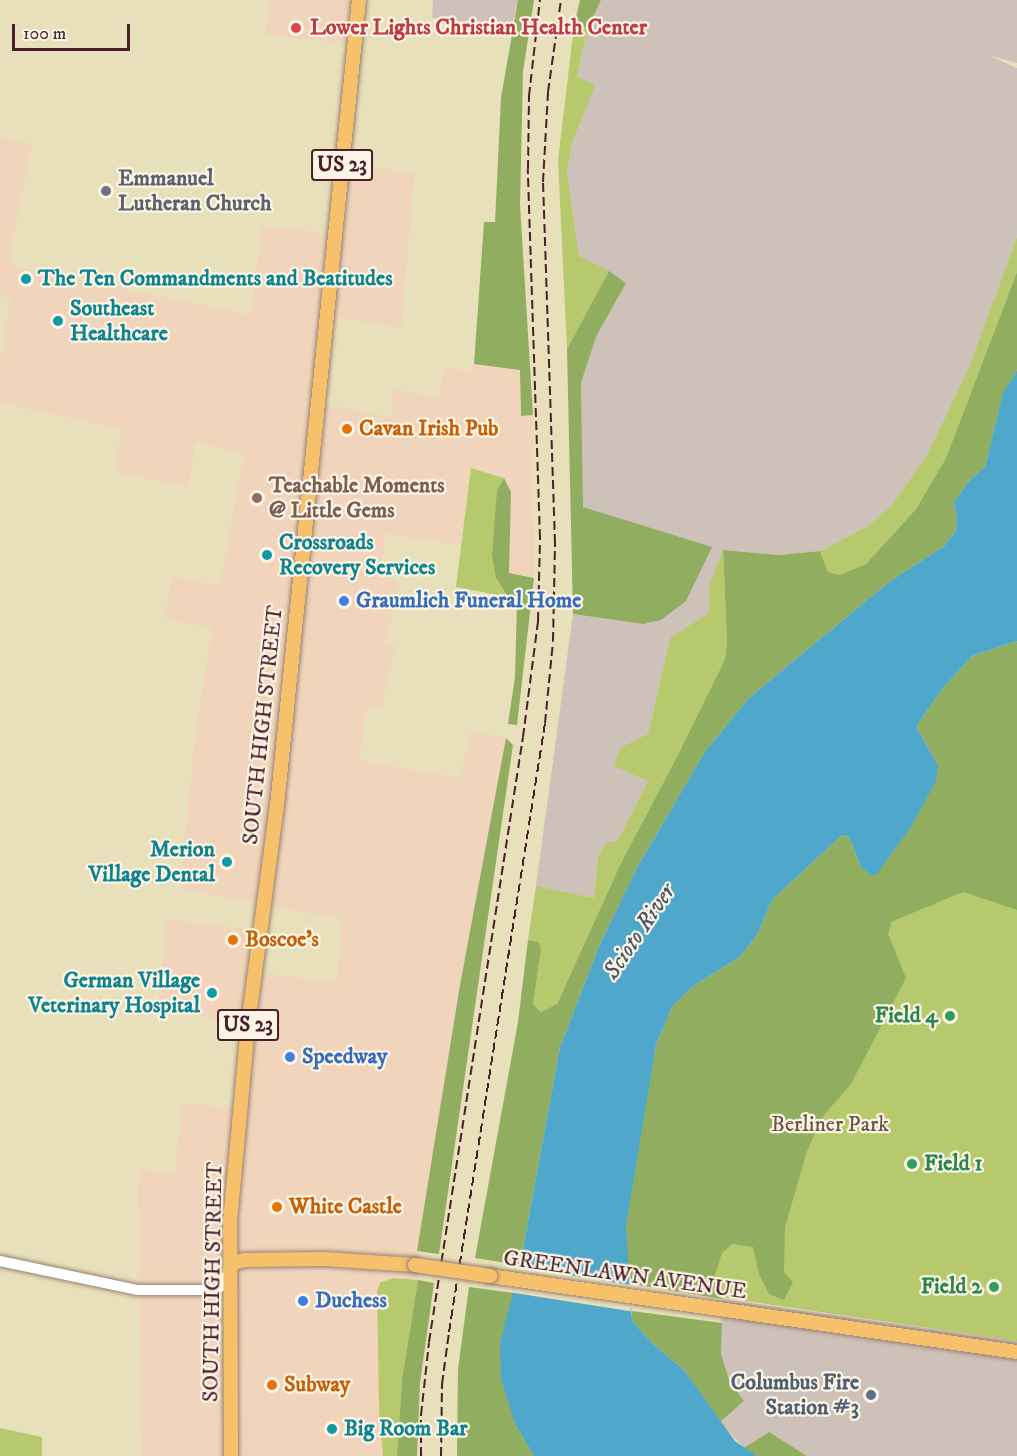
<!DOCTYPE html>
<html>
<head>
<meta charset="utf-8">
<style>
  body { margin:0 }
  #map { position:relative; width:1017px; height:1456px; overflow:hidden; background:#e8e0ba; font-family:"IM FELL DW Pica",serif }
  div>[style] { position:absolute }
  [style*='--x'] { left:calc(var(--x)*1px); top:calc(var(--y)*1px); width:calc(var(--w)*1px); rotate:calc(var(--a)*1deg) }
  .built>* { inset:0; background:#f0d5bc }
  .industrial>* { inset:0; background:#cec1b9 }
  .green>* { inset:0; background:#b7c96d }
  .forest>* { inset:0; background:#91ad60 }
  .water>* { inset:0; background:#4fa8cc }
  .pier>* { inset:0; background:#e8e0ba; transform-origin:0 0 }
  .roads { filter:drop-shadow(0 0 2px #998072) drop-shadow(0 0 2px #998072) }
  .minor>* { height:10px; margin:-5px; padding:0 5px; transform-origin:5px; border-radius:5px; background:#fff }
  .major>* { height:14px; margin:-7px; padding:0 7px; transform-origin:7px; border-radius:7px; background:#f7c06b }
  .rail>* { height:2px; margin-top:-1px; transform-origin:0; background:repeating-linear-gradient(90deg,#4a1f2b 0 9px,transparent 0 13.5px) }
  .bridges { filter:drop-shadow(0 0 2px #998072) drop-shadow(0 0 2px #998072) }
  .major-bridge>* { height:14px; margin:-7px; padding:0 7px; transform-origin:7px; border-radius:7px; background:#f7c06b }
  .dots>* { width:16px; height:16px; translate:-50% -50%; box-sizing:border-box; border:3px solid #fcf5e5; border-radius:50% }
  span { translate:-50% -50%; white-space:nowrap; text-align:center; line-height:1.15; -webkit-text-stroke:4.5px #fcf5e5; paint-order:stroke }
  .shield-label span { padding:2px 4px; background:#fcf5e5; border:2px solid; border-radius:4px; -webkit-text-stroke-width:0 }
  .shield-label { font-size:21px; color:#4a1f2b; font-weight:700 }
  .health-label { font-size:22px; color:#be3a42; font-weight:700 }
  .left { translate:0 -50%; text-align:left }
  .worship-label { font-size:22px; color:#5b616d; font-weight:700 }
  .culture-label { font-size:22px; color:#0d838f; font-weight:700 }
  .right { translate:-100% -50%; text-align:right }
  .food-label { font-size:22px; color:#c56008; font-weight:700 }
  .education-label { font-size:22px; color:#785e54; font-weight:700 }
  .shop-label { font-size:22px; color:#366cbe; font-weight:700 }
  .street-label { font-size:22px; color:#4a1f2b }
  .leisure-label { font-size:22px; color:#27864d; font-weight:700 }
  .park-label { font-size:22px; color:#6b523f }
  .service-label { font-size:22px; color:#4e5e75; font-weight:700 }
  .water-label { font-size:24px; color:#4c566b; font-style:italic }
  .scale { position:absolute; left:12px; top:24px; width:118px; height:27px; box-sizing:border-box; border:3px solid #4a1f2b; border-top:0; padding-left:8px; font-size:18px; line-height:21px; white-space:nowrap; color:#4a1f2b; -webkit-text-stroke:4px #fcf5e5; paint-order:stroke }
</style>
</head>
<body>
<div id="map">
  <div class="built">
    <i style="clip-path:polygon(271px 0,358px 0,354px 44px,265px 35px)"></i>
    <i style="clip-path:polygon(0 137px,32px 144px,9px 259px,17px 267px,251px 315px,262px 226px,335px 234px,343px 163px,415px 173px,401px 328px,330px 316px,318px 403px,391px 417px,393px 389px,440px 398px,443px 368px,472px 371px,474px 364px,520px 369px,521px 416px,533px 415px,534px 577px,509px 573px,511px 492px,504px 478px,472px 468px,463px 546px,385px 533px,380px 577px,399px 582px,386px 643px,395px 645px,381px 709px,367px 707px,359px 760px,460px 778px,471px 731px,506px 738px,460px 985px,417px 1251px,418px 1280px,394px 1278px,377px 1290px,379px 1409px,383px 1456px,142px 1456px,138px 1189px,140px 1169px,175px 1172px,182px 1103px,239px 1108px,247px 1025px,157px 1007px,167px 919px,259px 931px,255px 973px,337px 982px,341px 919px,180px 889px,195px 737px,212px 628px,164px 619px,172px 576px,220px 586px,244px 453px,196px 443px,188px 487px,114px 472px,122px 429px,0 403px,0 364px,11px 298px,0 296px)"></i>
  </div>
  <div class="industrial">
    <i style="clip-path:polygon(433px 0,518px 0,512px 27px,432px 18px)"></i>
    <i style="clip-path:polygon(601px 0,1017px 0,1017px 63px,988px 55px,1017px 68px,1017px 237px,969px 367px,927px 455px,891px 506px,868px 526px,820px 551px,779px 555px,723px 550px,710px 583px,710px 613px,670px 638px,648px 734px,648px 781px,618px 840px,606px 843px,598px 857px,594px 898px,536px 886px,573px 614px,643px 624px,711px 547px,582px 508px,581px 383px,596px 337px,626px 283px,579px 256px,567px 173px,572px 143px,594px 85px,577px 76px,588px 28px)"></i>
    <i style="clip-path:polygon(722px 1299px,1017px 1341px,1017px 1456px,807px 1456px,769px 1432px,744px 1448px,720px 1422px,744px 1401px,729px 1380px,721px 1352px)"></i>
  </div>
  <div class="green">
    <i style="clip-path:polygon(574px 26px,588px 28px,577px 76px,595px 85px,572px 143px,567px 173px,579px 256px,609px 271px,567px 349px,558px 160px)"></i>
    <i style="clip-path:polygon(1017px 237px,1017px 272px,946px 458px,916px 509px,866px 564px,840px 575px,828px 572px,820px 551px,868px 526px,891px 506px,927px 455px,969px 367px)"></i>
    <i style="clip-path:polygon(471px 468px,504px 478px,497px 490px,496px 578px,508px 597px,456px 587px)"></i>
    <i style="clip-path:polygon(723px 550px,727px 642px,725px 659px,679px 753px,621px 863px,557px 1004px,541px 1012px,533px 1004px,541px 950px,539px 942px,528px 940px,536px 886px,594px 898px,598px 857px,606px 843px,618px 840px,648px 781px,614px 766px,620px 748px,648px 734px,670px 638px,709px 613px,710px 583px)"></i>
    <i style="clip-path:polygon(1017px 641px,1017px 1341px,632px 1284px)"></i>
    <i style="clip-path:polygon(394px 1278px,418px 1280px,402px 1379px,397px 1456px,383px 1456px,379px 1409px,377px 1290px,381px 1282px)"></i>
    <i style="clip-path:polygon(0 1428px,42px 1437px,42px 1456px,0 1456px)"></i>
  </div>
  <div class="forest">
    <i style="clip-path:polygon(518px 0,534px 0,523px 72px,520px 205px,533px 415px,521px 416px,520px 370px,474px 364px,484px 222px,495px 222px,501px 98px)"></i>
    <i style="clip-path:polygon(580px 0,601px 0,588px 28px,574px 26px)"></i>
    <i style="clip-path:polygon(609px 271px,626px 283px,596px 337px,581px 383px,583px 507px,712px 547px,686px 601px,661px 620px,643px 624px,573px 614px,567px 349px)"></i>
    <i style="clip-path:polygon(1017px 272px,1017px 370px,1003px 394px,985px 467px,969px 481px,954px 502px,957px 521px,955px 532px,944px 546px,889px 582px,750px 697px,706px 750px,639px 864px,600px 944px,560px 1047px,520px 1265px,475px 1258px,518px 1022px,528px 940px,539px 942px,541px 950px,533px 1004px,541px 1012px,557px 1004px,621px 863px,679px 753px,725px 659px,727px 642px,723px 550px,779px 555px,820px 551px,828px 572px,840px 575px,866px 564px,916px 509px,946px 458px)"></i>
    <i style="clip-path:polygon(504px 478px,511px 492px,509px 573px,534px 578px,517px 725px,508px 724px,515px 677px,517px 603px,508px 597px,496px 578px,492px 555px,497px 490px)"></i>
    <i style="clip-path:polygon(1017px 641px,1017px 910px,963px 892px,891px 922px,888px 934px,906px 978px,851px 1084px,824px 1115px,807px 1151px,785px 1227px,784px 1272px,793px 1282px,784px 1300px,769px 1294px,759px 1274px,753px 1247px,732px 1244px,722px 1253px,714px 1278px,722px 1299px,632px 1284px,627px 1260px,626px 1226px,636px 1156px,656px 1045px,672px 1007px,692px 987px,741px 956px,758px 933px,772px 900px,842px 835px,849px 837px,861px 867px,911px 827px,938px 765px,919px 732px,917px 725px,943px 688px,972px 656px)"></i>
    <i style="clip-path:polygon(506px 738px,513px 745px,439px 1254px,417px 1251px,460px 985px)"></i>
    <i style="clip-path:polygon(418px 1280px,434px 1283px,420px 1383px,417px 1456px,397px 1456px,402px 1379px)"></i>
    <i style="clip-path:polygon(469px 1287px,514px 1293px,500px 1343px,515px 1424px,534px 1456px,457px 1456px,458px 1369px)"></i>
    <i style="clip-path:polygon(632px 1311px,722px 1323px,721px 1353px,729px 1380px,744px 1401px,720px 1422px,684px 1370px,654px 1345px,632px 1321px)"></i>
    <i style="clip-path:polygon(769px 1432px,807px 1456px,757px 1456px,744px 1448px)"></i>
  </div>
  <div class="water">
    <i style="clip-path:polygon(1017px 370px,1017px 641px,972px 656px,943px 688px,917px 725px,919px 732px,938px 765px,936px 781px,911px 827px,876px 875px,871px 875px,861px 867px,849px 837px,842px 835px,772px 900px,758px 933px,741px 956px,692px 987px,672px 1007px,656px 1045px,626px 1226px,632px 1321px,654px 1345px,684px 1370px,735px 1441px,757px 1456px,534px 1456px,515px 1424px,501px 1379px,500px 1343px,520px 1265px,560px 1047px,600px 944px,639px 864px,706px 750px,750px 697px,889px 582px,944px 546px,955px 532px,957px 521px,954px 502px,969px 481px,985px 467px,1003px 393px)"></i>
  </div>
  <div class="pier">
    <i style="left:517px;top:1267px;width:119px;height:26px;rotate:9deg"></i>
  </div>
  <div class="roads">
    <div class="minor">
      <i style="--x:0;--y:1261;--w:141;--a:11.9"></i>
      <i style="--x:138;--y:1290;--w:77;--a:0"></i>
      <i style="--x:215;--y:1290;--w:6;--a:-31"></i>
      <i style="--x:220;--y:1287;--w:20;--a:-60"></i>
    </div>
    <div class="major">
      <i style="--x:230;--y:1270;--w:8;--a:-67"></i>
      <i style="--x:233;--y:1263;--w:12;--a:-14"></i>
      <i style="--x:245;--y:1260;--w:79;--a:-0.7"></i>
      <i style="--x:324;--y:1259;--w:91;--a:3.8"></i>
      <i style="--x:490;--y:1276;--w:532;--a:8.21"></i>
      <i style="--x:231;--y:1456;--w:235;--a:-90.2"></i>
      <i style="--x:230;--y:1221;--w:42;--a:-84.6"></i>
      <i style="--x:234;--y:1179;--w:155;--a:-84.8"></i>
      <i style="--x:248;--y:1025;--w:221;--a:-82.5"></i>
      <i style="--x:277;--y:806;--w:810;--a:-84.19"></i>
    </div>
  </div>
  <div class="rail">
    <i style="--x:421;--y:1456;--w:41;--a:-90"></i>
    <i style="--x:421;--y:1415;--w:73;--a:-83.7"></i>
    <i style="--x:429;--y:1342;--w:612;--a:-81.17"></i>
    <i style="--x:523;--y:737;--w:117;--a:-82.6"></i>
    <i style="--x:538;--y:621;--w:83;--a:-88.6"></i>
    <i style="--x:540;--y:538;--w:369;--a:-91.9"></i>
    <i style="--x:528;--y:169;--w:73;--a:-89.2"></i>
    <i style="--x:529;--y:96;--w:97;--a:-83.5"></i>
    <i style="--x:441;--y:1456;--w:72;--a:-89.2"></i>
    <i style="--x:442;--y:1384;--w:52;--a:-82.3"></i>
    <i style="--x:449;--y:1332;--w:617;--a:-81.04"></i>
    <i style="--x:545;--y:723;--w:82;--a:-84.4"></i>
    <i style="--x:553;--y:641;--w:98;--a:-88.8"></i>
    <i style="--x:555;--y:543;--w:361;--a:-91.9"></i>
    <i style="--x:543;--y:182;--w:90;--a:-86.8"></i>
    <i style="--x:548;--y:92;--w:93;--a:-82"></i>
  </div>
  <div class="bridges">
    <div class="major-bridge">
      <i style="--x:415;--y:1265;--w:76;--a:8.3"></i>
    </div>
  </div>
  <div class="dots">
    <i style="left:296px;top:28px;background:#e0444e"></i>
    <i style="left:106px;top:191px;background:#6b7280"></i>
    <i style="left:26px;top:279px;background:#0f9aa8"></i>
    <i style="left:58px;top:321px;background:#0f9aa8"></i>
    <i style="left:347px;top:429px;background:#e8710a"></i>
    <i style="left:257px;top:498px;background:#8d6e63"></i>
    <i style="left:267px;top:555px;background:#0f9aa8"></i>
    <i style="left:344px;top:601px;background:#3f7fe0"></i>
    <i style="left:227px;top:862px;background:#0f9aa8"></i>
    <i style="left:233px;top:940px;background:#e8710a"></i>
    <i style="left:212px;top:993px;background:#0f9aa8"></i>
    <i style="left:950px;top:1016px;background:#2e9e5b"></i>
    <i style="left:290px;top:1057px;background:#3f7fe0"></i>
    <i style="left:912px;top:1164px;background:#2e9e5b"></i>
    <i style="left:277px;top:1207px;background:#e8710a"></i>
    <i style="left:994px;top:1287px;background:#2e9e5b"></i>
    <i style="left:303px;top:1301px;background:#3f7fe0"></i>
    <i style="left:272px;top:1385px;background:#e8710a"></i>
    <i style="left:871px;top:1395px;background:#5c6f8a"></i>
    <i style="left:332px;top:1429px;background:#0f9aa8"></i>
  </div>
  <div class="shield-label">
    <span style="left:342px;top:165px">US 23</span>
    <span style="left:248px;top:1025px">US 23</span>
  </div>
  <div class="health-label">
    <span class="left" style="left:310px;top:28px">Lower Lights Christian Health Center</span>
  </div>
  <div class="worship-label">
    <span class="left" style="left:118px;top:191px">Emmanuel<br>Lutheran Church</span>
  </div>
  <div class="culture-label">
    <span class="left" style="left:38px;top:279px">The Ten Commandments and Beatitudes</span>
    <span class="left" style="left:70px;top:321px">Southeast<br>Healthcare</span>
    <span class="left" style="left:279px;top:555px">Crossroads<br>Recovery Services</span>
    <span class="right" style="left:215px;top:862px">Merion<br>Village Dental</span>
    <span class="right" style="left:200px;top:993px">German Village<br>Veterinary Hospital</span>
    <span class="left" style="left:344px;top:1429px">Big Room Bar</span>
  </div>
  <div class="food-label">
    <span class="left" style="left:359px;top:429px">Cavan Irish Pub</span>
    <span class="left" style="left:245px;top:940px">Boscoe's</span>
    <span class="left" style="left:289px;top:1207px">White Castle</span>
    <span class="left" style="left:284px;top:1385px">Subway</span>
  </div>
  <div class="education-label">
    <span class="left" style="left:269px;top:498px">Teachable Moments<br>@ Little Gems</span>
  </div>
  <div class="shop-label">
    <span class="left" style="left:356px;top:601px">Graumlich Funeral Home</span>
    <span class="left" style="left:302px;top:1057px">Speedway</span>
    <span class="left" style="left:315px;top:1301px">Duchess</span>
  </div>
  <div class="street-label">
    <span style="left:263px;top:725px;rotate:-84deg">SOUTH HIGH STREET</span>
    <span style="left:625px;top:1275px;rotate:8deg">GREENLAWN AVENUE</span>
    <span style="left:213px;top:1282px;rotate:-89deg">SOUTH HIGH STREET</span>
  </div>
  <div class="leisure-label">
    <span class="right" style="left:938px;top:1016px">Field 4</span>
    <span class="left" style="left:924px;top:1164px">Field 1</span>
    <span class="right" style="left:982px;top:1287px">Field 2</span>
  </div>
  <div class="park-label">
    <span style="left:830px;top:1125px">Berliner Park</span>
  </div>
  <div class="service-label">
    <span class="right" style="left:859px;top:1395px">Columbus Fire<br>Station #3</span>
  </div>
  <div class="water-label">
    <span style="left:640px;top:932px;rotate:-56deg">Scioto River</span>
  </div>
  <div class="scale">100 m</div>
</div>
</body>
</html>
